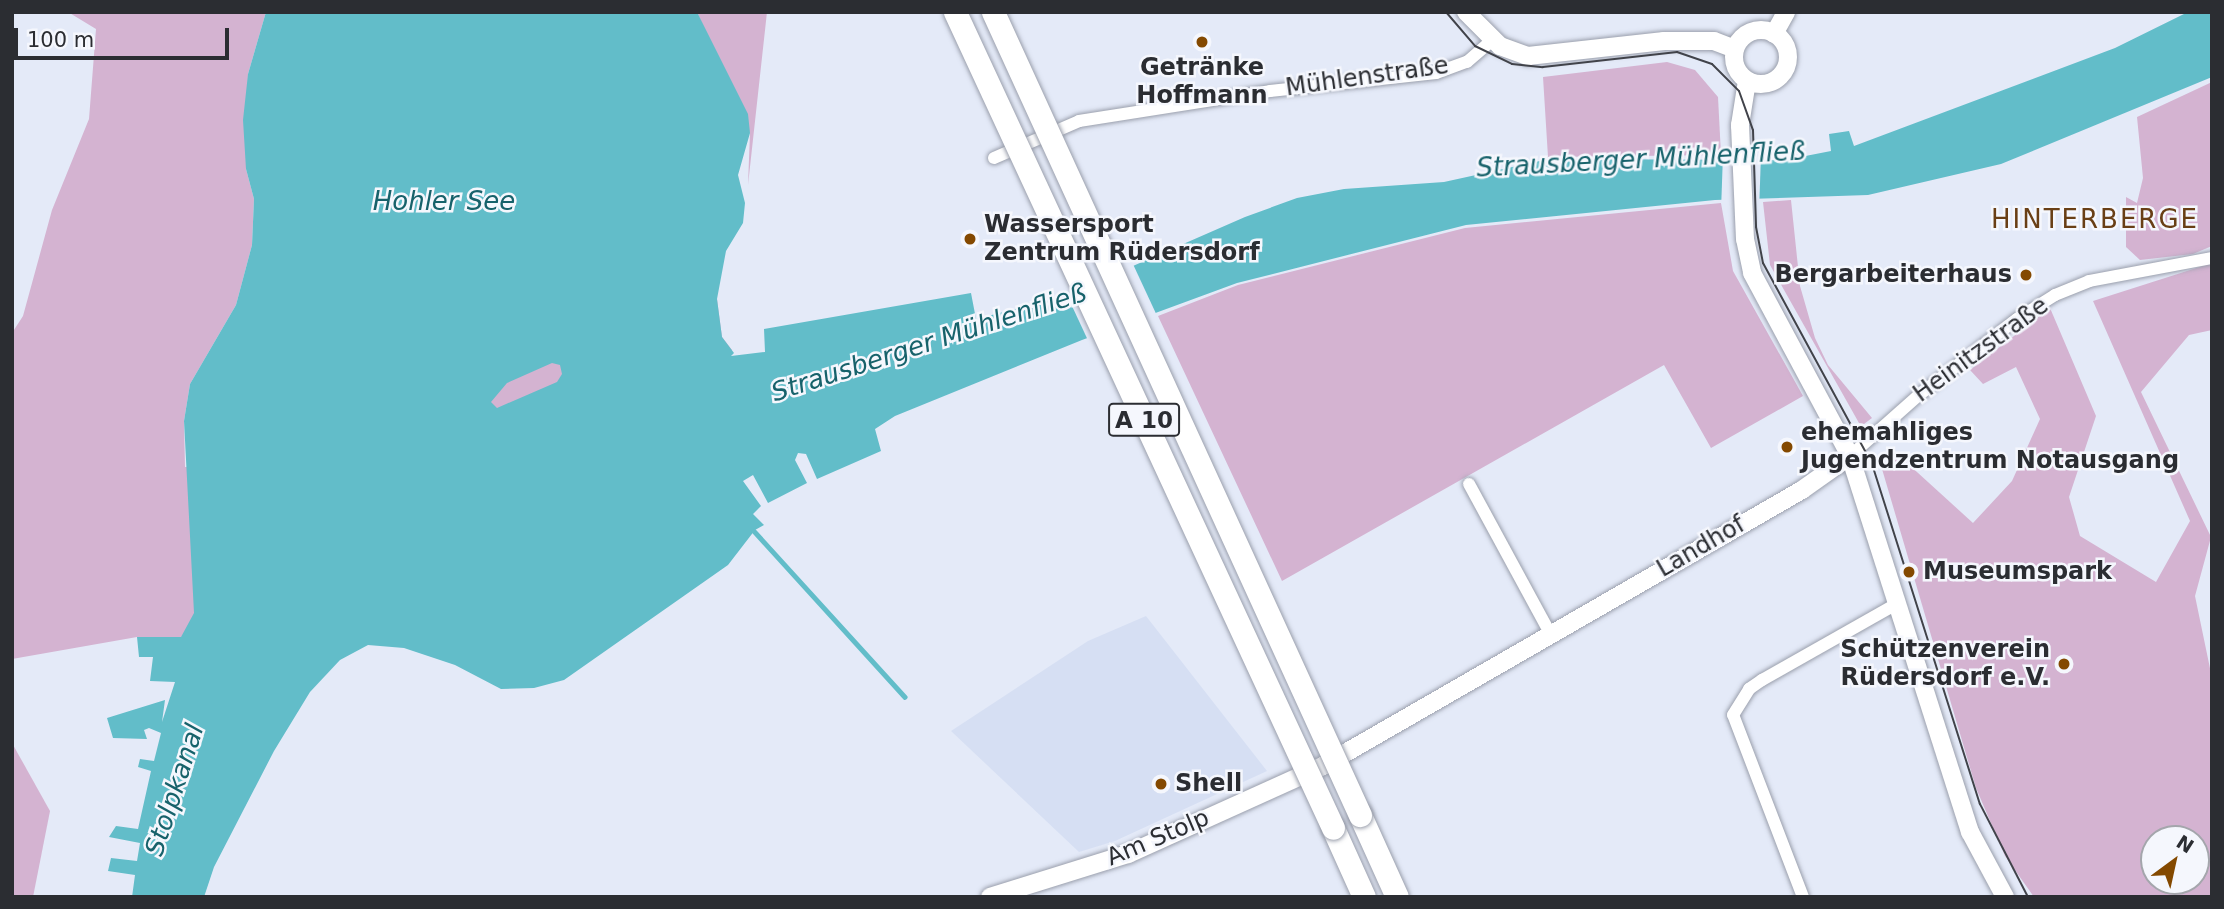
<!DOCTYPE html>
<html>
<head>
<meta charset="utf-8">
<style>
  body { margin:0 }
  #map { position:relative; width:2224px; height:909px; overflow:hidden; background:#e4eaf8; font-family:"DejaVu Sans",sans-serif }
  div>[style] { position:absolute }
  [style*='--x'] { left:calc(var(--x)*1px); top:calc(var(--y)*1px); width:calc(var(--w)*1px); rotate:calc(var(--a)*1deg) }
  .built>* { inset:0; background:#d6dff3 }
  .green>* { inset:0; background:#d4b3d1 }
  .water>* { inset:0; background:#62bdc9 }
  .pier>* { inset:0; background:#e4eaf8; transform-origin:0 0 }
  .stream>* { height:4.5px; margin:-2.25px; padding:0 2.25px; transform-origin:2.25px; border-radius:2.25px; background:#62bdc9 }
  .roads { filter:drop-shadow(0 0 2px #9a9fac) drop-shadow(0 0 2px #9a9fac) }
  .street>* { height:12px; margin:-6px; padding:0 6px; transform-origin:6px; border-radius:6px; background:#fff }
  .secondary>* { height:18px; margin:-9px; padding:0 9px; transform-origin:9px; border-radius:9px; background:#fff }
  .secondary>.ring { margin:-9px; padding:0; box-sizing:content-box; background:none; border:18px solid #fff; border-radius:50% }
  .highway>* { height:23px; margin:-11.5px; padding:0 11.5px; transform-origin:11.5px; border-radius:11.5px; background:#fff }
  .tram>* { height:2px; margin:-1px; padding:0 1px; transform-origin:1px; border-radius:1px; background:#41434a }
  .bridges { filter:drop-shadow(0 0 2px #9a9fac) drop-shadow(0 0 2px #9a9fac) }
  .highway-bridge>* { height:23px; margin:-11.5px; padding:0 11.5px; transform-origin:11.5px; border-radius:11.5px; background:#fff }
  .dots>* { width:19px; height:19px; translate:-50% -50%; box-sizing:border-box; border:4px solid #f5f7fd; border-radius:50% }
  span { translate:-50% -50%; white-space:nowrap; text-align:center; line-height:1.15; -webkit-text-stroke:5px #f5f7fd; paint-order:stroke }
  .shield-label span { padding:2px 5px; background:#f5f7fd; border:2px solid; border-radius:5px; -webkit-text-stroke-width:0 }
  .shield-label { font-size:23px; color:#2b2d32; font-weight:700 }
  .poi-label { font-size:24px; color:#2b2d32; font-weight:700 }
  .left { translate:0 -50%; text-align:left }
  .right { translate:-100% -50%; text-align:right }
  .street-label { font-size:24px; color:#2b2d32 }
  .water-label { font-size:26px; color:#17626b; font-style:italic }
  .neighbourhood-label { font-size:26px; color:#693f16; letter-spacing:2px }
  .frame { position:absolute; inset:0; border:14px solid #2b2d32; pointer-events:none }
  .north { position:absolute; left:2140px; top:825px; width:70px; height:70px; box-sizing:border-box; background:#f5f7fd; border:2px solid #a4a6ac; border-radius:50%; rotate:33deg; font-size:19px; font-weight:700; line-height:28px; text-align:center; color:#2b2d32 }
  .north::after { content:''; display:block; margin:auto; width:24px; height:32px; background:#844900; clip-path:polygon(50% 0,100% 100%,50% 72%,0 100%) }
  .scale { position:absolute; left:14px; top:28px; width:215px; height:32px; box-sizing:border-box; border:4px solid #2b2d32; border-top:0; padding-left:9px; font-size:21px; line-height:24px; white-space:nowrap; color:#2b2d32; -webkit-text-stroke:5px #f5f7fd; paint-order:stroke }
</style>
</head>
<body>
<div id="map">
  <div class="built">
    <i style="clip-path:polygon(1146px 616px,1267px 771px,1115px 841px,1079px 852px,951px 731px,1088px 641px)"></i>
  </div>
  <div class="green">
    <i style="clip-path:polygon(68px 12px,266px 12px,248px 74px,246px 169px,254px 199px,252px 245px,236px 305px,190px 384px,184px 421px,185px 467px,295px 457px,717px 299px,722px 337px,732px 350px,181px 637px,137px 637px,12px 659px,12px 333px,23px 316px,52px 210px,89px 119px,96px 29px)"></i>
    <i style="clip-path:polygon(697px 12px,767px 12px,748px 185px,750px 133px)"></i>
    <i style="clip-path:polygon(1667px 62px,1695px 70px,1718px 97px,1721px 155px,1548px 157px,1543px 77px)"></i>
    <i style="clip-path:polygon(2212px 82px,2212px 246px,2193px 254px,2140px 260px,2126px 247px,2126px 197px,2137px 203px,2143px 178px,2137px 117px)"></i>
    <i style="clip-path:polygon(1791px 200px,1800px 286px,1815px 338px,1828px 365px,1872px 418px,1864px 424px,1859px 423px,1770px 265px,1763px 202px)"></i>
    <i style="clip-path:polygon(1721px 203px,1733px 271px,1803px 396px,1711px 448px,1664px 365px,1282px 581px,1158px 316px,1238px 285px,1465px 228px)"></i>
    <i style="clip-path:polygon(evenodd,2212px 263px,2212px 330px,2189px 335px,2141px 392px,2211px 537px,2195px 596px,2212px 678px,2212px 897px,2034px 897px,2005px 856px,1976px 788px,1882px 469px,1895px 452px,1973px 523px,2012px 481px,2040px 419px,2016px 367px,1983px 384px,1970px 370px,2050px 308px,2096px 416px,2069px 497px,2080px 536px,2156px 582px,2190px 521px,2093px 301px,2212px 263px,2154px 839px,2196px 839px,2196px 881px,2154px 881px,2154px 839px)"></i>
    <i style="clip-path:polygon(12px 743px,50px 811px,33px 897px,12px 897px)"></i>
  </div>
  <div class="water">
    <i style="clip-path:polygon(evenodd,266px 12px,697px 12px,748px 114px,750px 133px,738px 175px,745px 203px,743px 223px,726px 251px,717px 299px,722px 337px,734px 353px,731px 356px,765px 352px,764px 329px,971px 293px,976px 319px,1062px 297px,1245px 217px,1297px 198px,1344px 189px,1444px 182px,1549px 159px,1785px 160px,1831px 151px,1829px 134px,1849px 131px,1854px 146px,2115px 48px,2188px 12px,2212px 12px,2212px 77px,2001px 164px,1868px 195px,1715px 200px,1466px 225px,1237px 283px,1082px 340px,895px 416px,875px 429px,881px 451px,817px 479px,806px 454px,798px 453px,795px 460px,807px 483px,768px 503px,753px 475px,743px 481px,761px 506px,753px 514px,764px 525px,755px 530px,728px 565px,564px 680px,534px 688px,501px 689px,455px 665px,404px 648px,368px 645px,340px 660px,310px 692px,274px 751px,214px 867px,204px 897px,132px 897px,135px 875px,108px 871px,111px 858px,137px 861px,140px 843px,109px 837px,116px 826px,138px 829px,151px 771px,138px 767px,140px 759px,154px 761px,161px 733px,149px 728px,144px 730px,147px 739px,113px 738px,107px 718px,165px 700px,162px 722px,175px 682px,150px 681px,153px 657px,139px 657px,137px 637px,181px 637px,194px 613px,184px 421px,190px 384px,236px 305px,252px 245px,254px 199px,246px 169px,243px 120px,248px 74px,266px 12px,552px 363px,560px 365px,562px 374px,557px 382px,497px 408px,491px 402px,507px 383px,552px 363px)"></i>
  </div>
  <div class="pier">
    <i style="left:1723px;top:154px;width:38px;height:50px;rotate:2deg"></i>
    <i style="left:1132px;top:262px;width:60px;height:73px;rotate:65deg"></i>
  </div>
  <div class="stream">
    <i style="--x:754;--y:531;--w:224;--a:47.7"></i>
  </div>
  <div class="roads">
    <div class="street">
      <i style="--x:994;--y:158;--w:93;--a:-23.5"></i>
      <i style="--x:1079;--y:121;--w:193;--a:-8.9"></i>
      <i style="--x:1270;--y:91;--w:167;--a:-6.2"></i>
      <i style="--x:1436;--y:73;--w:33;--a:-20"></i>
      <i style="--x:1467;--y:62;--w:33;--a:-41"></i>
      <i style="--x:1850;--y:456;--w:92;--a:-41.5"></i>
      <i style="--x:1919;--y:395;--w:124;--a:-37.8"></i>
      <i style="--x:2017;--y:319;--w:45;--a:-32.3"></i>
      <i style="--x:2055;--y:295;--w:37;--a:-22"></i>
      <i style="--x:2089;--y:281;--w:125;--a:-10.6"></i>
      <i style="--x:1469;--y:484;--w:172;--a:61.5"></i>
      <i style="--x:1803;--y:897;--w:195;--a:-111"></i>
      <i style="--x:1733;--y:715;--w:31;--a:-58"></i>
      <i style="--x:1749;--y:689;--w:16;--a:-35"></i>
      <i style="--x:1762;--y:680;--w:156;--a:-29.5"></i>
    </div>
    <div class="secondary">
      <i style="--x:1466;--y:12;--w:48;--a:45"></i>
      <i style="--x:1500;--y:46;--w:30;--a:20"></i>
      <i style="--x:1528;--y:56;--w:137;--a:-6.3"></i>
      <i style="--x:1664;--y:41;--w:50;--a:0"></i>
      <i style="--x:1714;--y:41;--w:22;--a:21"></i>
      <i class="ring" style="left:1734px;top:30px;width:36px;height:36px"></i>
      <i style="--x:1774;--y:34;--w:25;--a:-61"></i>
      <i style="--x:1747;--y:81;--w:45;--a:99"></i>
      <i style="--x:1740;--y:125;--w:114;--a:87.5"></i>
      <i style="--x:1745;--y:239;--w:35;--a:78"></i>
      <i style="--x:1752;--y:273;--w:208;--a:61.8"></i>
      <i style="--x:1850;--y:456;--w:395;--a:72.3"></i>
      <i style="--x:1970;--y:832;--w:74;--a:61.7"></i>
      <i style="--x:990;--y:897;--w:145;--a:-17.3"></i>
      <i style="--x:1128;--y:854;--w:212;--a:-24.3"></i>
      <i style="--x:1321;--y:767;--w:555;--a:-29.94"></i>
      <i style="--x:1802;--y:490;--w:59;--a:-35.3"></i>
    </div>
    <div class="highway">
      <i style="--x:1360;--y:815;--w:90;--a:65.7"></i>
      <i style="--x:1333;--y:828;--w:76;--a:65.8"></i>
    </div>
  </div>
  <div class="tram">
    <i style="--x:1446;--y:12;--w:45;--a:49.5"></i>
    <i style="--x:1475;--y:46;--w:41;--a:25.9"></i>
    <i style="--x:1512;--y:64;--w:31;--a:6"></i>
    <i style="--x:1543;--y:67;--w:135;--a:-6.4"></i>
    <i style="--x:1677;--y:52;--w:37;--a:19"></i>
    <i style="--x:1712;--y:64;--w:38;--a:45"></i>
    <i style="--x:1739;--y:91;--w:41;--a:70.3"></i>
    <i style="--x:1753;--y:130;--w:97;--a:88.2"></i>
    <i style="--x:1756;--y:227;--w:37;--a:79"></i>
    <i style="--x:1763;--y:263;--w:229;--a:61.5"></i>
    <i style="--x:1872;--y:464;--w:357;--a:72.4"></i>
    <i style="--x:1980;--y:804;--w:105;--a:62.7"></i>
  </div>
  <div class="bridges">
    <div class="highway-bridge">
      <i style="--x:955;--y:12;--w:899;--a:65.14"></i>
      <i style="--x:993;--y:12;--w:883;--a:65.44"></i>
    </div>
  </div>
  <div class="dots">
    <i style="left:1202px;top:42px;background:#844900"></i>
    <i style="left:970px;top:239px;background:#844900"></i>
    <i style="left:2026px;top:275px;background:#844900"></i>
    <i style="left:1787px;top:447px;background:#844900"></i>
    <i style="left:1909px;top:572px;background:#844900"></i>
    <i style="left:2064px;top:664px;background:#844900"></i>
    <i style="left:1161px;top:784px;background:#844900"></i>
  </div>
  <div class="shield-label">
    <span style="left:1144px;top:420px">A 10</span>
  </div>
  <div class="poi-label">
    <span style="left:1202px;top:82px">Getränke<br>Hoffmann</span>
    <span class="left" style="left:984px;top:239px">Wassersport<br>Zentrum Rüdersdorf</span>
    <span class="right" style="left:2012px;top:275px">Bergarbeiterhaus</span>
    <span class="left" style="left:1801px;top:447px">ehemahliges<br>Jugendzentrum Notausgang</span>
    <span class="left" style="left:1923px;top:572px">Museumspark</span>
    <span class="right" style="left:2050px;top:664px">Schützenverein<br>Rüdersdorf e.V.</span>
    <span class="left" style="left:1175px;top:784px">Shell</span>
  </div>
  <div class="street-label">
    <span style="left:1367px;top:77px;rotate:-8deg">Mühlenstraße</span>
    <span style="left:1981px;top:350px;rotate:-36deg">Heinitzstraße</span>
    <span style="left:1701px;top:547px;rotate:-30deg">Landhof</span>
    <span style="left:1158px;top:838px;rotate:-23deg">Am Stolp</span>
  </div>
  <div class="water-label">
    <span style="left:1641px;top:160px;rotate:-3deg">Strausberger Mühlenfließ</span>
    <span style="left:444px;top:202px">Hohler See</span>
    <span style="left:929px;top:343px;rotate:-18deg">Strausberger Mühlenfließ</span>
    <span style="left:175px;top:790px;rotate:-72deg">Stolpkanal</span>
  </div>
  <div class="neighbourhood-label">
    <span style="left:2095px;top:220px">HINTERBERGE</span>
  </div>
  <div class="frame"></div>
  <div class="north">N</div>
  <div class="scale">100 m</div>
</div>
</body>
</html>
